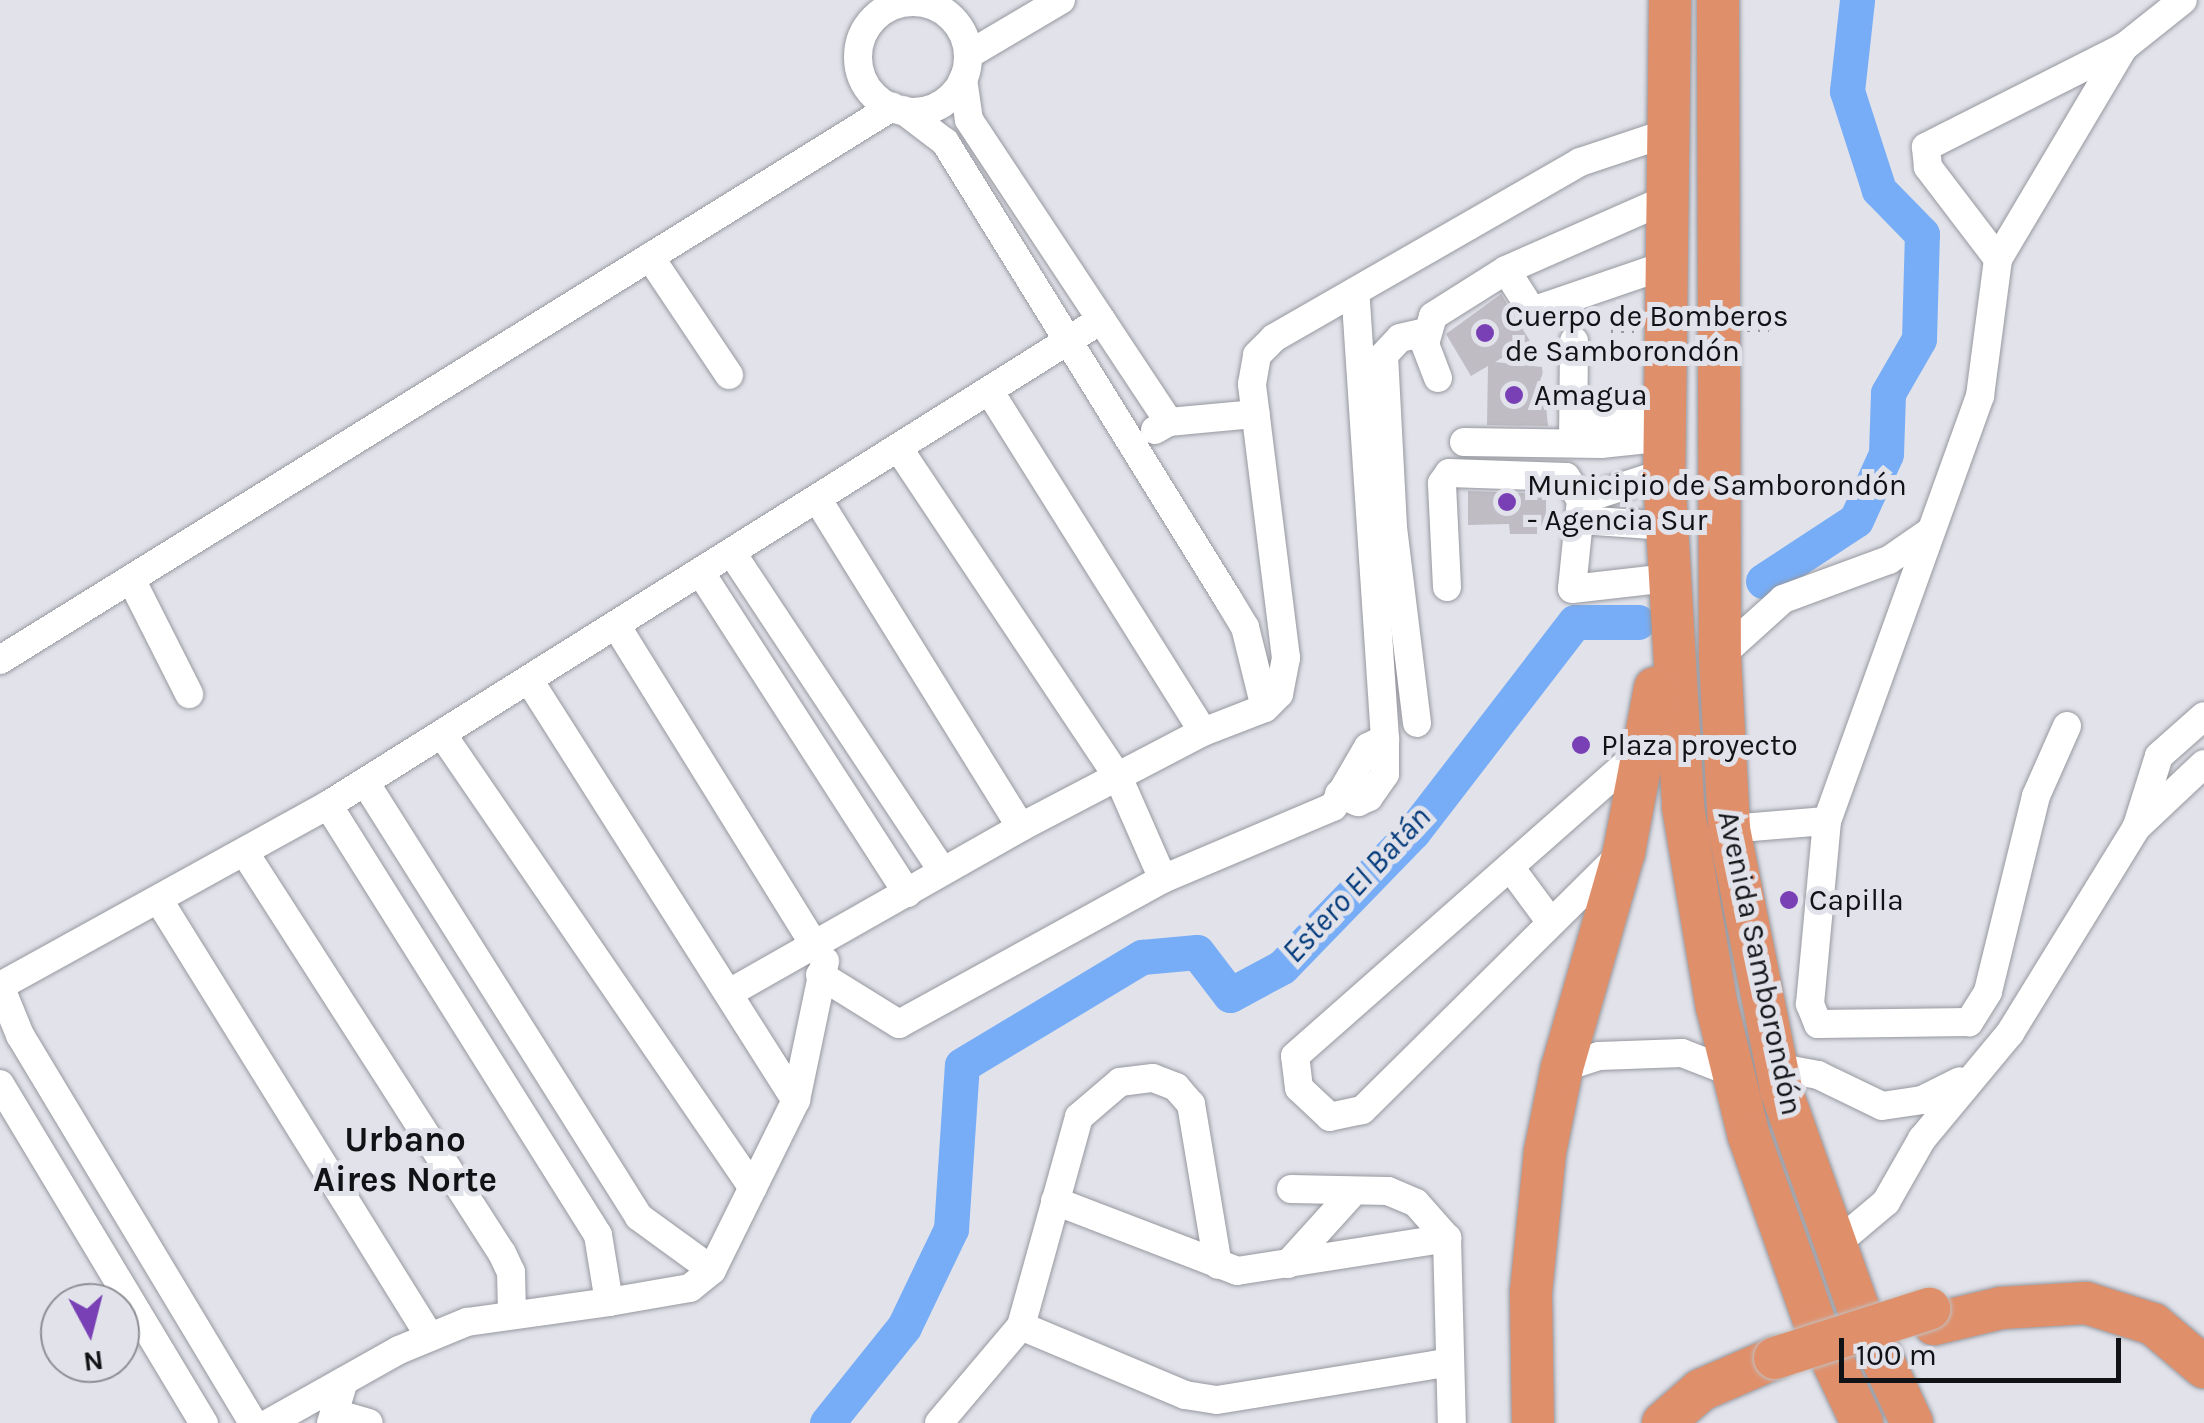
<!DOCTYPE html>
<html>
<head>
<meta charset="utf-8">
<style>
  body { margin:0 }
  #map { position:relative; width:2204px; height:1423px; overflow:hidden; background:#e1e2ea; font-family:Karla,sans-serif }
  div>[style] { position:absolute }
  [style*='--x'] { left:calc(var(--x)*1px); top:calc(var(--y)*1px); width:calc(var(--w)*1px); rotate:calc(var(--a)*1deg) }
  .river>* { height:35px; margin:-17.5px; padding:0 17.5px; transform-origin:17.5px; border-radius:17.5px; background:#77adf6 }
  .building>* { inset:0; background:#bfbcc3 }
  .path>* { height:4px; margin-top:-2px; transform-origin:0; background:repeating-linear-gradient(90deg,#9a9ba1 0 2.5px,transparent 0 10.5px) }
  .roads { filter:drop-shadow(0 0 2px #97989f) drop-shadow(0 0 2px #97989f) }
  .minor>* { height:28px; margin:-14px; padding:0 14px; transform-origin:14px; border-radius:14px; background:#fff }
  .minor>.ring { margin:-14px; padding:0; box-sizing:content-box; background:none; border:28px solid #fff; border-radius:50% }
  .highway>* { height:42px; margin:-21px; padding:0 21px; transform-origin:21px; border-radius:21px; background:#e08f6b }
  .bridges { filter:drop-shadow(0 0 2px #c1c1c2) drop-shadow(0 0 2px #c1c1c2) }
  .highway-bridge>* { height:42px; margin:-21px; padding:0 21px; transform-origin:21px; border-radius:21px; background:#e08f6b }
  .dots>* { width:28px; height:28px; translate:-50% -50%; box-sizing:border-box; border:5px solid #e1e2ea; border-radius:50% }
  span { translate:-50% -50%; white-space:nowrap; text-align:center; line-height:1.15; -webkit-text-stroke:10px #e1e2ea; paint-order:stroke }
  .poi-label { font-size:30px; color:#111215 }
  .left { translate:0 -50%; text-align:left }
  .street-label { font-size:30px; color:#111215 }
  .water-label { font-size:32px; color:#043b7b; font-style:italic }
  .quarter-label { font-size:35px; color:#111215; font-weight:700 }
  .north { position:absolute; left:40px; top:1283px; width:100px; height:100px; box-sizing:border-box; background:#e1e2ea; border:2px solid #8e8f95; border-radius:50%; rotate:173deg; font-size:28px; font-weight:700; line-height:40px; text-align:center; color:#111215 }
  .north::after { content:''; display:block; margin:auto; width:35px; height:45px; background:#7940b6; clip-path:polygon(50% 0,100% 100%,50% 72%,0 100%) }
  .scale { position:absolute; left:1839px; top:1338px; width:282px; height:45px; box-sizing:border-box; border:5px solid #111215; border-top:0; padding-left:12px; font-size:30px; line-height:35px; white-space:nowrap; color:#111215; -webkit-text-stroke:8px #e1e2ea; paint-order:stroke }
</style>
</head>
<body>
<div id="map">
  <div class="river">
    <i style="--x:1763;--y:581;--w:111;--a:-33.3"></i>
    <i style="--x:1856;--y:520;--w:72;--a:-65.6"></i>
    <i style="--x:1886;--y:454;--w:61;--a:-88.1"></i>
    <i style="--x:1888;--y:393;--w:62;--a:-60.1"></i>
    <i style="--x:1919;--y:339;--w:105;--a:-88.4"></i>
    <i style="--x:1922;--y:234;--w:62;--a:-134.3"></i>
    <i style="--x:1879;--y:190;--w:104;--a:-107.9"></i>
    <i style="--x:1847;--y:91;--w:92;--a:-83.7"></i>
    <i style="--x:827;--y:1423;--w:123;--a:-51.3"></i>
    <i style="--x:904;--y:1327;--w:109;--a:-64.4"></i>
    <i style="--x:951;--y:1229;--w:164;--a:-86.2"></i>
    <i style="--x:962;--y:1065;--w:210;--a:-31"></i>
    <i style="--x:1142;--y:957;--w:55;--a:-5.2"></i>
    <i style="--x:1197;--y:952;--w:54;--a:52.5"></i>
    <i style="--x:1230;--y:995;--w:59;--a:-28.3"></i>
    <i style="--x:1282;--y:967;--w:188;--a:-45.9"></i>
    <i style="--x:1413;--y:832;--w:265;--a:-52.4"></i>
    <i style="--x:1575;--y:622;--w:63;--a:0"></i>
  </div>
  <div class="building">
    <i style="clip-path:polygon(1501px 294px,1530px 341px,1495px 362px,1542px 367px,1548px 426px,1487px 425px,1488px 366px,1471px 376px,1446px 334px)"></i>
    <i style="clip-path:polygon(1468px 491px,1546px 494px,1546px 527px,1537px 526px,1537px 534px,1510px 534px,1509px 524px,1468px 525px)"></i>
  </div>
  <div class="path">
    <i style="--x:1610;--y:323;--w:8;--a:83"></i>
    <i style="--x:1611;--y:331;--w:27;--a:0"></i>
    <i style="--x:1747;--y:330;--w:22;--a:0"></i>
    <i style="--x:1769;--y:330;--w:8;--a:-90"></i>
  </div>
  <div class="roads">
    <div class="minor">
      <i class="ring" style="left:858px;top:2px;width:82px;height:82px"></i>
      <i style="--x:968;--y:55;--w:108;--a:-30.6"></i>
      <i style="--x:963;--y:79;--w:41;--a:81.7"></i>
      <i style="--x:969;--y:120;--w:362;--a:56.5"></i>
      <i style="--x:903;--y:110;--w:53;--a:37.3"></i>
      <i style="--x:945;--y:142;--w:538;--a:58.23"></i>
      <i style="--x:1228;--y:599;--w:33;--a:59"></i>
      <i style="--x:1245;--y:627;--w:83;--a:76.1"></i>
      <i style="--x:650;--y:257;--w:142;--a:56.2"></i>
      <i style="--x:1998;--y:259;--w:116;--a:-127.3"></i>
      <i style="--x:1928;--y:167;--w:20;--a:-96"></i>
      <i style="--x:1926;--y:147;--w:222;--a:-26.8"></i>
      <i style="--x:1506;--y:270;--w:49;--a:57.6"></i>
      <i style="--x:1532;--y:311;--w:142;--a:-18.9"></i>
      <i style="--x:1438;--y:378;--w:36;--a:-111"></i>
      <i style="--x:1425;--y:344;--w:29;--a:-74"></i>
      <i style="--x:1433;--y:316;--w:86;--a:-32.2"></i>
      <i style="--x:1506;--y:270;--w:176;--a:-23.8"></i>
      <i style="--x:990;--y:392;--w:401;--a:57.9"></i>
      <i style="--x:1574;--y:418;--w:93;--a:-2.5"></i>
      <i style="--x:1155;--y:430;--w:16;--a:-30"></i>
      <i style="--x:1169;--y:422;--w:87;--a:-5.3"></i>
      <i style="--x:1573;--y:441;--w:100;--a:-89.4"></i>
      <i style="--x:1464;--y:442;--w:137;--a:0.8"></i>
      <i style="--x:1601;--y:444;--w:66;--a:-6.1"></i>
      <i style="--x:899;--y:449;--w:397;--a:56.3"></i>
      <i style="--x:1119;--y:779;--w:109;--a:66.3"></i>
      <i style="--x:818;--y:500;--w:385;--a:58.2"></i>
      <i style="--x:1581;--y:500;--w:87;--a:-18"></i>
      <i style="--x:1581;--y:520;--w:85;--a:4"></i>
      <i style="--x:732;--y:553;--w:380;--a:56.5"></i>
      <i style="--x:701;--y:573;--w:381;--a:57.2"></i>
      <i style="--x:131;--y:579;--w:129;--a:63.2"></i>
      <i style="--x:1447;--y:587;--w:104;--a:-92.8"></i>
      <i style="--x:1442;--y:483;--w:12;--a:-55"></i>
      <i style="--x:1449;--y:473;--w:117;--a:2"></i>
      <i style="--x:1566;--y:477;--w:27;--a:57"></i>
      <i style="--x:1581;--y:500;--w:89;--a:95.8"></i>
      <i style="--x:1572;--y:589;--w:97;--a:-6.5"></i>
      <i style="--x:616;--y:625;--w:378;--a:58.2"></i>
      <i style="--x:1720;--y:656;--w:85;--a:-42.1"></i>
      <i style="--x:1783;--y:599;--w:113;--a:-20.2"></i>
      <i style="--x:1889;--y:560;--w:47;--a:-34.7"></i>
      <i style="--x:0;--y:660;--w:1050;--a:-31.8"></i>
      <i style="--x:529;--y:680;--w:498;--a:57.6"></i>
      <i style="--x:1417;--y:723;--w:197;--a:-97"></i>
      <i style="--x:1393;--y:527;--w:172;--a:-93"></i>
      <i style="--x:1384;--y:355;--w:23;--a:-47"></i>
      <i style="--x:1400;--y:338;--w:26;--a:-13"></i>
      <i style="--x:2067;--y:726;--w:77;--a:113.9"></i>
      <i style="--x:2036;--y:796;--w:202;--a:103.8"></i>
      <i style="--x:1988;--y:992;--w:36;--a:122"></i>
      <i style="--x:1969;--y:1022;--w:151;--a:179.2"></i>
      <i style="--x:1818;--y:1024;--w:22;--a:-112"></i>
      <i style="--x:1810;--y:1004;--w:184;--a:-84.7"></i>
      <i style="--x:1827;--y:821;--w:452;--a:-70.2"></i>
      <i style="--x:1980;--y:396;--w:138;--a:-82.5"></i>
      <i style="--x:1998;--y:259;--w:247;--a:-59.3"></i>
      <i style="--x:2124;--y:47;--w:75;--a:-38.5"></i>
      <i style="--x:442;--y:734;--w:550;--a:55.59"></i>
      <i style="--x:365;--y:782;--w:514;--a:57.79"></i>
      <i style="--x:639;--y:1217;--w:90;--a:36"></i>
      <i style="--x:1339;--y:794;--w:21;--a:23"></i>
      <i style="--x:1358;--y:802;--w:12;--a:-24"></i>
      <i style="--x:1369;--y:797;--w:28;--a:-55"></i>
      <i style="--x:1385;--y:774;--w:35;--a:-90"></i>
      <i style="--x:2137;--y:826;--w:73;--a:-72.6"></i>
      <i style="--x:2159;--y:756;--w:60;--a:-41.6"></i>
      <i style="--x:1729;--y:829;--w:98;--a:-4.7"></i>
      <i style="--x:245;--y:853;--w:475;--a:57.3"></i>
      <i style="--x:502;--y:1253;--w:21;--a:65"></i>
      <i style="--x:511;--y:1272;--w:41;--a:88.6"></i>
      <i style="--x:1620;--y:855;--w:363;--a:135.3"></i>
      <i style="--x:1362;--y:1110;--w:33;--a:168"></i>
      <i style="--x:1330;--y:1117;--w:42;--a:-136.9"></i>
      <i style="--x:1299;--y:1088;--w:32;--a:-97"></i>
      <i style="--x:1295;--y:1056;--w:464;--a:-41.4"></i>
      <i style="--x:1510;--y:867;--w:67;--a:53.5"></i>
      <i style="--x:160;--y:902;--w:512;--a:58.17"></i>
      <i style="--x:820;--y:975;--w:93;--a:31.8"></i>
      <i style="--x:899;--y:1024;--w:301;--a:-28.8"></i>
      <i style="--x:1163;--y:879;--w:185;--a:-23"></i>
      <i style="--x:1333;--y:807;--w:69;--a:-59.7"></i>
      <i style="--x:1368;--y:747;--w:19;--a:-25"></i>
      <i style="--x:1385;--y:739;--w:448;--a:-93.8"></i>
      <i style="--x:0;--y:986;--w:375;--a:-28.9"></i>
      <i style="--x:328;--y:805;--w:913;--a:-32.11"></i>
      <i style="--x:0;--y:986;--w:53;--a:67.8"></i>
      <i style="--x:20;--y:1035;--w:453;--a:59"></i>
      <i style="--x:731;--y:992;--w:334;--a:-29.6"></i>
      <i style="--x:1021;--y:827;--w:205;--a:-27.6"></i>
      <i style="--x:1203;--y:732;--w:66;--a:-21.2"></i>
      <i style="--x:1265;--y:708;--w:20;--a:-45"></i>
      <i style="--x:1279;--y:694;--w:37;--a:-79"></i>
      <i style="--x:1286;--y:658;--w:276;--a:-97.1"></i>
      <i style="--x:1252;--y:384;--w:29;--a:-80"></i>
      <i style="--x:1257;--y:355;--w:24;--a:-45"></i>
      <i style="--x:1274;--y:338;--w:353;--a:-29.9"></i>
      <i style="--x:1580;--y:162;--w:92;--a:-18.4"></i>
      <i style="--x:1775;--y:1067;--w:44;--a:10.5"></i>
      <i style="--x:1818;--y:1075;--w:71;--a:25.8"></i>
      <i style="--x:1882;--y:1106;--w:40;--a:-8.5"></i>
      <i style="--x:1922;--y:1100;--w:42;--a:-26.6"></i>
      <i style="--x:1562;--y:1068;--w:39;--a:-18"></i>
      <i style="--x:1599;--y:1056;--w:83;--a:-2.1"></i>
      <i style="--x:1682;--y:1053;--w:53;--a:21.2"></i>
      <i style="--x:0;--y:1084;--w:396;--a:59"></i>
      <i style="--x:1291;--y:1189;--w:97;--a:1.2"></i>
      <i style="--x:1388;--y:1191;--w:30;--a:23"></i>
      <i style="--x:1416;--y:1203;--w:47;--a:48.5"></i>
      <i style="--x:1447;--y:1238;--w:185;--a:88.5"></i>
      <i style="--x:1055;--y:1201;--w:195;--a:21"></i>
      <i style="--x:1237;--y:1271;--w:213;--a:-8.9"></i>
      <i style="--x:1835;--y:1245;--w:67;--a:-40.1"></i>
      <i style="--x:1886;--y:1202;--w:73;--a:-60.3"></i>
      <i style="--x:1922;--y:1139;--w:138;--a:-50.3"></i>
      <i style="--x:2010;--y:1033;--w:241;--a:-58.4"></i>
      <i style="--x:2136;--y:828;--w:93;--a:-43.3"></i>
      <i style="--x:1288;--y:1264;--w:98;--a:-47.9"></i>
      <i style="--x:609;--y:1302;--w:82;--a:-9.8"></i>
      <i style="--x:690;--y:1288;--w:28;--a:-39"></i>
      <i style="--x:712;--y:1270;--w:190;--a:-63.7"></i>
      <i style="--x:796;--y:1100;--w:142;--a:-78.2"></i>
      <i style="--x:1021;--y:1326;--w:178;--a:22.8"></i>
      <i style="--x:1185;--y:1395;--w:32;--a:9"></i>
      <i style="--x:1217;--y:1400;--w:232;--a:-9.2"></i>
      <i style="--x:334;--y:1413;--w:36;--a:16"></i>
      <i style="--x:269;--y:1423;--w:149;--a:-29.3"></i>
      <i style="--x:399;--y:1350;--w:74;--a:-22.4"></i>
      <i style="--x:467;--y:1322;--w:143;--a:-8"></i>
      <i style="--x:609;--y:1302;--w:68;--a:-99.3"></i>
      <i style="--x:598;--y:1235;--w:508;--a:-122.12"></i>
      <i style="--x:331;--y:1423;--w:44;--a:-72.8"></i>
      <i style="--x:939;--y:1423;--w:127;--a:-49.8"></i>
      <i style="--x:1021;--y:1326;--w:217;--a:-74.5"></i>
      <i style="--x:1079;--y:1117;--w:54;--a:-40.5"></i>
      <i style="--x:1120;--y:1082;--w:33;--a:-7"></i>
      <i style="--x:1153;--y:1078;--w:25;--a:21"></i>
      <i style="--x:1176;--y:1087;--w:23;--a:49"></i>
      <i style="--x:1191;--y:1104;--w:163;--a:80.5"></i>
    </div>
    <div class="highway">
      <i style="--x:1670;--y:0;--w:473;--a:90.7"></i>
      <i style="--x:1664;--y:473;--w:335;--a:86.7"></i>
      <i style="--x:1683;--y:807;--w:203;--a:80.4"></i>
      <i style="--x:1717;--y:1007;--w:133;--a:76.1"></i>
      <i style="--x:1749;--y:1136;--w:201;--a:70.6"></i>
      <i style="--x:1816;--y:1326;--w:107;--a:64.6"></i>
      <i style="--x:1718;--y:0;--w:656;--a:89.83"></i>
      <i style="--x:1720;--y:656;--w:173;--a:87"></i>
      <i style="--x:1729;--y:829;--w:266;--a:78.7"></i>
      <i style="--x:1781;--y:1090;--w:230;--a:70.5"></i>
      <i style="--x:1858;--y:1307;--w:128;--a:65"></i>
      <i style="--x:1934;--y:1324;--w:69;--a:-13.4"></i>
      <i style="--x:2001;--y:1308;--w:85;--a:-3.4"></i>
      <i style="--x:2086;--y:1303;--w:70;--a:17.4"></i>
      <i style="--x:2153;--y:1324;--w:67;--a:40.1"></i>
      <i style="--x:1533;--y:1423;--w:131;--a:-90.9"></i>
      <i style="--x:1531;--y:1292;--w:141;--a:-84.3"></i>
      <i style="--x:1545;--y:1152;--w:86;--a:-78.6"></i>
      <i style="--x:1562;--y:1068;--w:225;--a:-74"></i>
      <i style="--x:1624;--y:852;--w:167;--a:-79.3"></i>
      <i style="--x:1663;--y:1423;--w:50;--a:-41"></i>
      <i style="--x:1701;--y:1390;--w:81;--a:-23.4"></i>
    </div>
  </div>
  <div class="bridges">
    <div class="highway-bridge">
      <i style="--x:1775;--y:1358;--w:162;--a:-17.7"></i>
    </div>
  </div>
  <div class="dots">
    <i style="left:1485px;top:333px;background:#7940b6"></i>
    <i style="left:1514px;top:395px;background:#7940b6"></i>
    <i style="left:1507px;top:502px;background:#7940b6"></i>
    <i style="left:1581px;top:745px;background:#7940b6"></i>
    <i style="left:1789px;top:900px;background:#7940b6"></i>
  </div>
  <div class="poi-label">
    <span class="left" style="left:1505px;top:333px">Cuerpo de Bomberos<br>de Samborondón</span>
    <span class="left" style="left:1534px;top:395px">Amagua</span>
    <span class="left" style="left:1527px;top:502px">Municipio de Samborondón<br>- Agencia Sur</span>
    <span class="left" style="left:1601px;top:745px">Plaza proyecto</span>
    <span class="left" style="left:1809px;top:900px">Capilla</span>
  </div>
  <div class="street-label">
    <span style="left:1760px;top:963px;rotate:78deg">Avenida Samborondón</span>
  </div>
  <div class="water-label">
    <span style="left:1357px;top:885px;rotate:-47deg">Estero El Batán</span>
  </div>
  <div class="quarter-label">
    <span style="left:405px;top:1160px">Urbano<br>Aires Norte</span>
  </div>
  <div class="north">N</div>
  <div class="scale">100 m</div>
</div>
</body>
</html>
